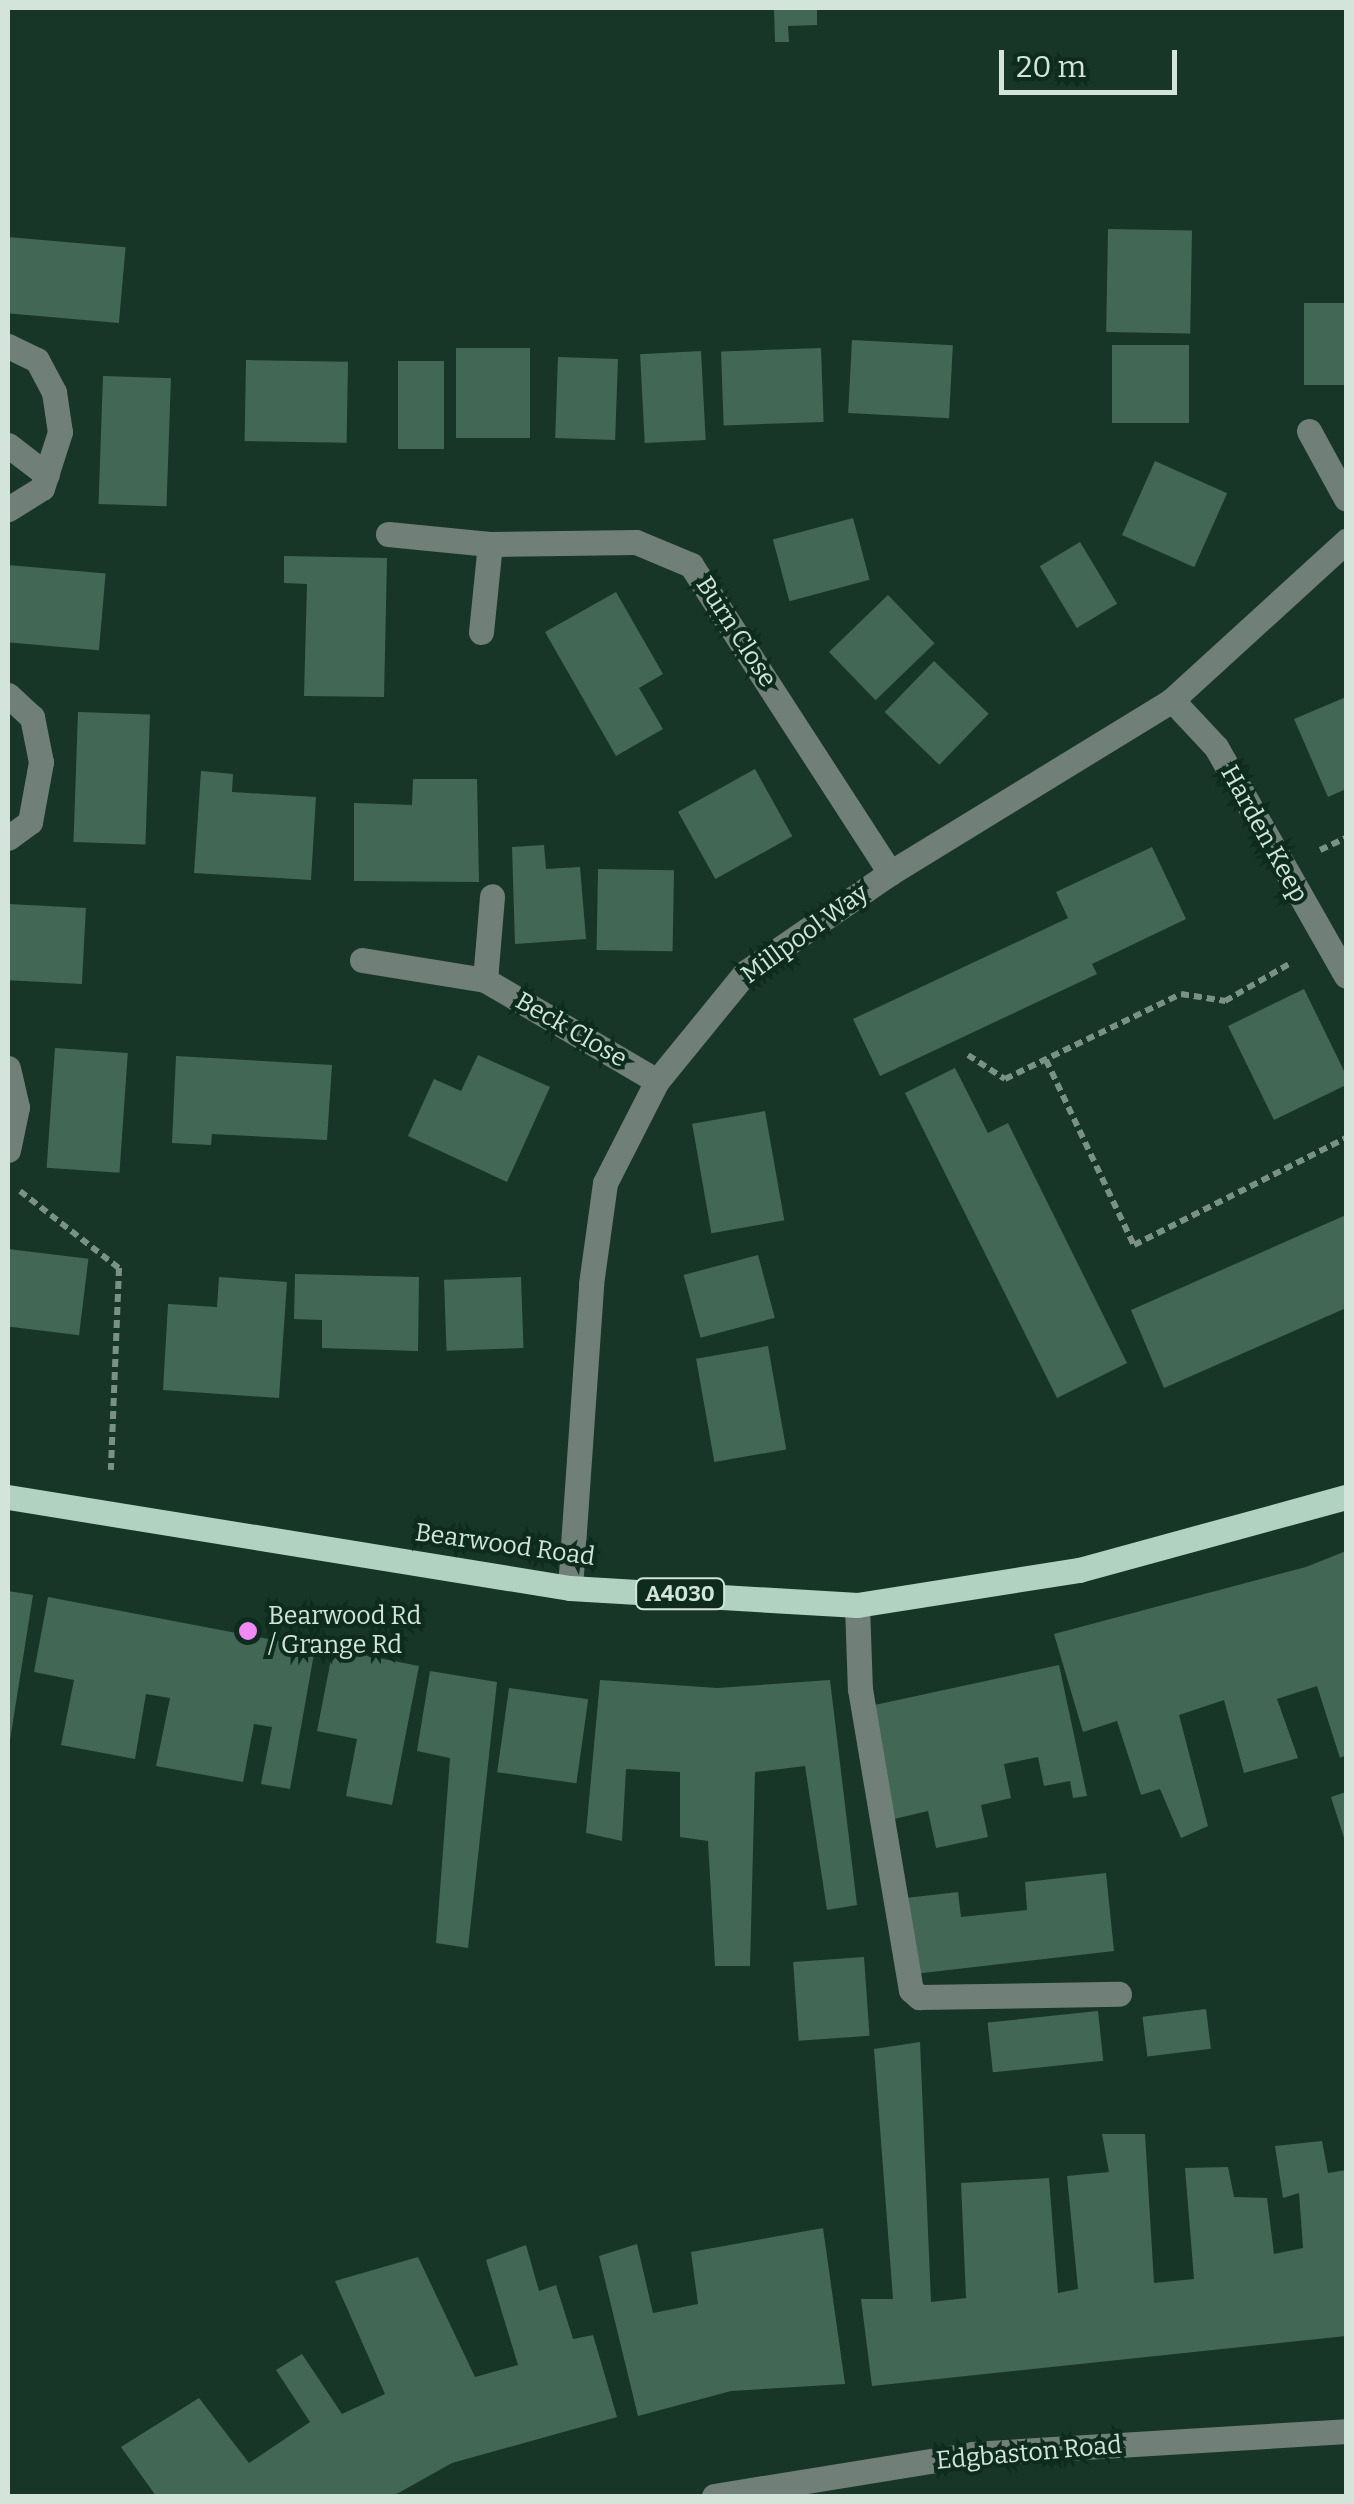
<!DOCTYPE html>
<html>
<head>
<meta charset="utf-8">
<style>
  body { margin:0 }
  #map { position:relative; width:1354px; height:2504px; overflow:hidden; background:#183628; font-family:Bitter,serif }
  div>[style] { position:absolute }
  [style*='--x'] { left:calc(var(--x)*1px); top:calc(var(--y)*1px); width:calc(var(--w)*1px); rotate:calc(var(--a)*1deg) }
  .building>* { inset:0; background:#436755; transform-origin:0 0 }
  .path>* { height:6px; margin-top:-3px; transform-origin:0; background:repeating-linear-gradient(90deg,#7a9186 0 8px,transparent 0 13px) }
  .minor>* { height:25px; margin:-12.5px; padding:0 12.5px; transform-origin:12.5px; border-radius:12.5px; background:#708078 }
  .major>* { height:25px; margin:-12.5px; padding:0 12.5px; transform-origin:12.5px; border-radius:12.5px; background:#b1d2c0 }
  .dots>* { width:28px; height:28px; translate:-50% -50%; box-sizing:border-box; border:5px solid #0d2c1e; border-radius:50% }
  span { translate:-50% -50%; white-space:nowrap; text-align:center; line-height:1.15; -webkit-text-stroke:8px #0d2c1e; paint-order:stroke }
  .shield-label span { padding:2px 8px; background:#0d2c1e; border:2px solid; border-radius:8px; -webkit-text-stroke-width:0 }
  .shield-label { font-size:22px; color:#d3e4db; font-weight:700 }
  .street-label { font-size:25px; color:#d3e4db }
  .poi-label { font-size:25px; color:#d3e4db }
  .left { translate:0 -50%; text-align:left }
  .frame { position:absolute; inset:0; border:10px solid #d3e4db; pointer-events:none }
  .scale { position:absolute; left:999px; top:50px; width:178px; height:45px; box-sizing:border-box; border:5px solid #d3e4db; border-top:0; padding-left:12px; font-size:30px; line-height:35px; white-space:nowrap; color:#d3e4db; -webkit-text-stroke:8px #0d2c1e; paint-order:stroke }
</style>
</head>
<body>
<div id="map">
  <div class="building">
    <i style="clip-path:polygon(774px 8px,817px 8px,817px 25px,788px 26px,789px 42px,775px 42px)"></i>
    <i style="left:1108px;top:229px;width:84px;height:103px;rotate:1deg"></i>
    <i style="left:8px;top:237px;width:118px;height:76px;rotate:5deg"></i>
    <i style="left:1304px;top:303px;width:42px;height:82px"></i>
    <i style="left:852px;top:340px;width:101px;height:73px;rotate:3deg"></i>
    <i style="left:1112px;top:345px;width:77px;height:78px"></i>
    <i style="left:530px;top:348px;width:90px;height:74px;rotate:90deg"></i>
    <i style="left:821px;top:348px;width:74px;height:100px;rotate:88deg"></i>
    <i style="left:701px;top:351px;width:89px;height:61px;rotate:87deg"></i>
    <i style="left:558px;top:357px;width:60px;height:81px;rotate:2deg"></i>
    <i style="left:246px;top:360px;width:102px;height:81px;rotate:1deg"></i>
    <i style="left:398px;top:361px;width:46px;height:88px"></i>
    <i style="left:103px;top:376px;width:68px;height:128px;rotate:2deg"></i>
    <i style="left:1155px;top:461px;width:79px;height:81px;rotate:24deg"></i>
    <i style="left:853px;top:518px;width:64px;height:83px;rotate:75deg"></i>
    <i style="left:1080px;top:542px;width:72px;height:47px;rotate:59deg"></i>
    <i style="clip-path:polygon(284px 556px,387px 558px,384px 697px,304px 696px,307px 584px,284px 583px)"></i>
    <i style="left:8px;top:565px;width:98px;height:77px;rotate:5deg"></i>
    <i style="clip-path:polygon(616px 592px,663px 674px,639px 688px,663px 729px,616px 756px,545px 632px)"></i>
    <i style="left:888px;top:595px;width:67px;height:82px;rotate:46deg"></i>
    <i style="left:934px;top:661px;width:76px;height:71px;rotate:44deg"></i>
    <i style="clip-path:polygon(1346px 697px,1346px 789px,1328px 797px,1294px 719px)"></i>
    <i style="left:78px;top:712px;width:72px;height:130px;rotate:2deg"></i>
    <i style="left:755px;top:769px;width:77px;height:88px;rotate:61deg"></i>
    <i style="clip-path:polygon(201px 771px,233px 774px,232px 792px,316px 797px,311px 880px,194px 873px)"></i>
    <i style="clip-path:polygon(413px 779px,477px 779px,479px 882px,354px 881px,354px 803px,412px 805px)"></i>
    <i style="clip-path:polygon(544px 845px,546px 869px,580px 867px,586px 939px,515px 944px,512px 847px)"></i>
    <i style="clip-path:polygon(1152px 847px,1186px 919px,1092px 964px,1097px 974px,880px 1076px,853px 1019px,1068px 918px,1056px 892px)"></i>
    <i style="left:598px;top:869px;width:76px;height:81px;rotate:1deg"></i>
    <i style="left:8px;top:904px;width:78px;height:76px;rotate:3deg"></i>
    <i style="clip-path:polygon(1304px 989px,1346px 1075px,1346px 1085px,1274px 1120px,1228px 1026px)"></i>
    <i style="left:55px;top:1048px;width:73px;height:120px;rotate:4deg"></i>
    <i style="clip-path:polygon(478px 1055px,550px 1087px,507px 1182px,408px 1136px,434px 1079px,461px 1091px)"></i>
    <i style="clip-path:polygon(176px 1056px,332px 1065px,327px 1140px,212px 1134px,211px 1145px,172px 1143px)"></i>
    <i style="clip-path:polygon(955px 1068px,988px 1133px,1008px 1123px,1127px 1363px,1057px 1398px,905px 1093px)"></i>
    <i style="left:765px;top:1111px;width:111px;height:74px;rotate:80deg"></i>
    <i style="clip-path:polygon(1346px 1215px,1346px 1308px,1164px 1388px,1131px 1310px)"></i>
    <i style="left:8px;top:1249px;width:81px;height:77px;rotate:7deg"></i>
    <i style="left:758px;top:1255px;width:65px;height:77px;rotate:75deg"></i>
    <i style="clip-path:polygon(295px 1274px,419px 1277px,418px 1351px,322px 1348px,322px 1320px,294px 1319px)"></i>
    <i style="clip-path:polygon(219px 1277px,287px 1282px,279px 1398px,163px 1390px,168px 1304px,217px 1307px)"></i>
    <i style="left:521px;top:1277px;width:71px;height:77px;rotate:88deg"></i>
    <i style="left:768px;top:1346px;width:105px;height:73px;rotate:80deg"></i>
    <i style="clip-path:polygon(1346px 1551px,1346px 1755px,1340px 1758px,1317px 1686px,1277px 1699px,1298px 1758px,1244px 1773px,1224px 1700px,1179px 1715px,1208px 1826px,1181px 1838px,1160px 1789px,1141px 1795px,1117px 1721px,1083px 1732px,1054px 1634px,1306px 1567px)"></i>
    <i style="clip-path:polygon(8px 1591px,33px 1595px,10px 1740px,8px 1740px)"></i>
    <i style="clip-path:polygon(48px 1597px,315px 1648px,290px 1789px,261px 1784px,272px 1727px,254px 1724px,243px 1782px,156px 1766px,170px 1698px,146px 1694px,135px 1759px,61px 1745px,74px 1680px,34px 1672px)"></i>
    <i style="clip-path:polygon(333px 1649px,419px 1666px,392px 1805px,346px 1796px,357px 1739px,317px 1731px)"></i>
    <i style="clip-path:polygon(1059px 1665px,1087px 1796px,1073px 1798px,1070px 1781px,1044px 1786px,1038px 1757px,1004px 1764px,1011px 1798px,981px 1805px,988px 1837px,936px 1848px,928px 1811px,894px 1819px,870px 1706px)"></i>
    <i style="clip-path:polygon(430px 1671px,497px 1682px,468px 1948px,436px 1943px,450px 1758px,417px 1751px)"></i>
    <i style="clip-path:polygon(600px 1680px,717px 1688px,830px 1680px,857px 1905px,827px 1910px,805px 1766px,755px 1772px,750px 1966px,715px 1966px,708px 1841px,680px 1837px,680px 1772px,626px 1769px,622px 1841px,586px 1833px)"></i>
    <i style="left:509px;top:1688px;width:80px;height:85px;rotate:8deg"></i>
    <i style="clip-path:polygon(1346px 1792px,1346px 1844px,1331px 1797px)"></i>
    <i style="clip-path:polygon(1106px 1873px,1114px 1951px,914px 1974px,906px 1898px,958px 1892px,961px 1917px,1027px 1910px,1025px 1882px)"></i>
    <i style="left:864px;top:1957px;width:79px;height:71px;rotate:86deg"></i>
    <i style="left:1206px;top:2009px;width:40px;height:64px;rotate:83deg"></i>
    <i style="left:1098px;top:2011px;width:50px;height:111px;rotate:84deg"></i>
    <i style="clip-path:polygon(920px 2042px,931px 2302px,966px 2298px,961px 2183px,1049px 2178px,1058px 2293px,1078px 2289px,1067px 2176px,1109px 2172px,1102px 2134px,1145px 2134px,1154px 2283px,1194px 2279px,1185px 2168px,1228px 2167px,1234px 2197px,1267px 2198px,1274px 2254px,1303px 2248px,1299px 2193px,1283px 2198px,1275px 2146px,1322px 2141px,1328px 2173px,1346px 2170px,1346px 2336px,872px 2386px,861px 2299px,893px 2299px,874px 2049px)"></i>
    <i style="clip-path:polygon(823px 2228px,845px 2384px,731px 2391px,638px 2416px,599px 2256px,637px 2244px,653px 2313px,698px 2304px,691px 2252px)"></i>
    <i style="clip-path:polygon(526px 2245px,539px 2291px,556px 2285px,573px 2339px,593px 2335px,617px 2417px,452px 2463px,393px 2496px,156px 2496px,121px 2447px,199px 2398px,249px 2463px,310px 2422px,276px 2370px,302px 2354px,342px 2414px,385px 2394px,335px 2281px,418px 2257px,475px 2377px,518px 2365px,486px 2260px)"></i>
  </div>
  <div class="path">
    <i style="--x:1320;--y:850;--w:29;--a:-25"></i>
    <i style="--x:968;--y:1055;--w:44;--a:33"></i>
    <i style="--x:1005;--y:1079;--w:195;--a:-25.8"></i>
    <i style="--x:1181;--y:994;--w:45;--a:9"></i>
    <i style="--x:1225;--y:1001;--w:74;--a:-30"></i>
    <i style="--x:1046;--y:1060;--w:205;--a:64.6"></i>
    <i style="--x:1134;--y:1245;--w:237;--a:-26.8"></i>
    <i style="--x:20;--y:1191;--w:125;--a:37.9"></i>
    <i style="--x:119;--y:1268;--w:202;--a:92.3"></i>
  </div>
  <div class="minor">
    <i style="--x:8;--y:346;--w:32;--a:26"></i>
    <i style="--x:37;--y:360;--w:36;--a:62"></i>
    <i style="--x:54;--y:392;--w:40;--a:81.5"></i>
    <i style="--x:60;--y:432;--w:59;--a:107.8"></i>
    <i style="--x:42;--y:488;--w:40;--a:148"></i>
    <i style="--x:1309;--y:431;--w:77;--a:61.4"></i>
    <i style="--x:8;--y:445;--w:49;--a:37.6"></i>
    <i style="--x:388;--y:534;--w:102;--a:5.6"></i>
    <i style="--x:481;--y:632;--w:88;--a:-84.2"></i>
    <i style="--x:490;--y:544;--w:146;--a:-0.8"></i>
    <i style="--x:636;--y:542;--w:60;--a:22.7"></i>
    <i style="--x:691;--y:565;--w:367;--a:57.1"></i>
    <i style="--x:8;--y:695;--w:33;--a:43"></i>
    <i style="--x:32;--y:717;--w:46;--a:78.7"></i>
    <i style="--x:41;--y:762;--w:61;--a:100.4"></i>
    <i style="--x:30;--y:822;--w:27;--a:144"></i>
    <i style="--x:1172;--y:700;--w:64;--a:46.9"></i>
    <i style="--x:1216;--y:747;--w:263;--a:60.4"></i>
    <i style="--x:362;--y:960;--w:125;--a:9.2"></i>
    <i style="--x:485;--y:980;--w:199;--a:30.4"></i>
    <i style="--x:485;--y:980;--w:84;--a:-85.2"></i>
    <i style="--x:8;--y:1068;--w:40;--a:77"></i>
    <i style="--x:17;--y:1107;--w:44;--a:101.8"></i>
    <i style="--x:570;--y:1588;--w:305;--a:-86"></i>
    <i style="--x:591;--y:1284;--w:102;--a:-82.1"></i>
    <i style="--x:605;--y:1183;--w:114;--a:-63"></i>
    <i style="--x:657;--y:1081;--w:141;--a:-50.8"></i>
    <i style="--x:746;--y:972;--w:175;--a:-34.5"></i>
    <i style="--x:890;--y:873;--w:331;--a:-31.5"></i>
    <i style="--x:1172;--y:700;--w:236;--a:-42.4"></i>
    <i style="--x:857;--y:1605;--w:84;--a:88"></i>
    <i style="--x:860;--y:1689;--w:305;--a:80.4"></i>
    <i style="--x:911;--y:1990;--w:11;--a:41"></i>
    <i style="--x:919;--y:1997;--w:200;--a:-0.9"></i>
    <i style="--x:714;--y:2496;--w:261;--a:-9.2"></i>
    <i style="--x:972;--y:2454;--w:375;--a:-3.5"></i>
  </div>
  <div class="major">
    <i style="--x:8;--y:1497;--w:569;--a:9.2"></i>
    <i style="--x:570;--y:1588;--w:288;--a:3.4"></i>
    <i style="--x:857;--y:1605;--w:225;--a:-9"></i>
    <i style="--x:1079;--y:1570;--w:277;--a:-15.3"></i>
  </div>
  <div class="dots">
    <i style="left:248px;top:1631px;background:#f08bf6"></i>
  </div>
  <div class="shield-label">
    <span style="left:680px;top:1594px">A4030</span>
  </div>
  <div class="street-label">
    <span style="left:736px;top:632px;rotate:57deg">Burn Close</span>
    <span style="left:1264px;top:834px;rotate:61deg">Harden Keep</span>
    <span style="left:805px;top:934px;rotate:-36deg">Millpool Way</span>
    <span style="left:571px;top:1030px;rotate:30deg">Beck Close</span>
    <span style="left:505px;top:1545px;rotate:8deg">Bearwood Road</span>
    <span style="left:1029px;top:2453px;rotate:-5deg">Edgbaston Road</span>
  </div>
  <div class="poi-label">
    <span class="left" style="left:268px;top:1631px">Bearwood Rd<br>/ Grange Rd</span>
  </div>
  <div class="frame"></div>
  <div class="scale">20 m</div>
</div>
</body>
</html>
